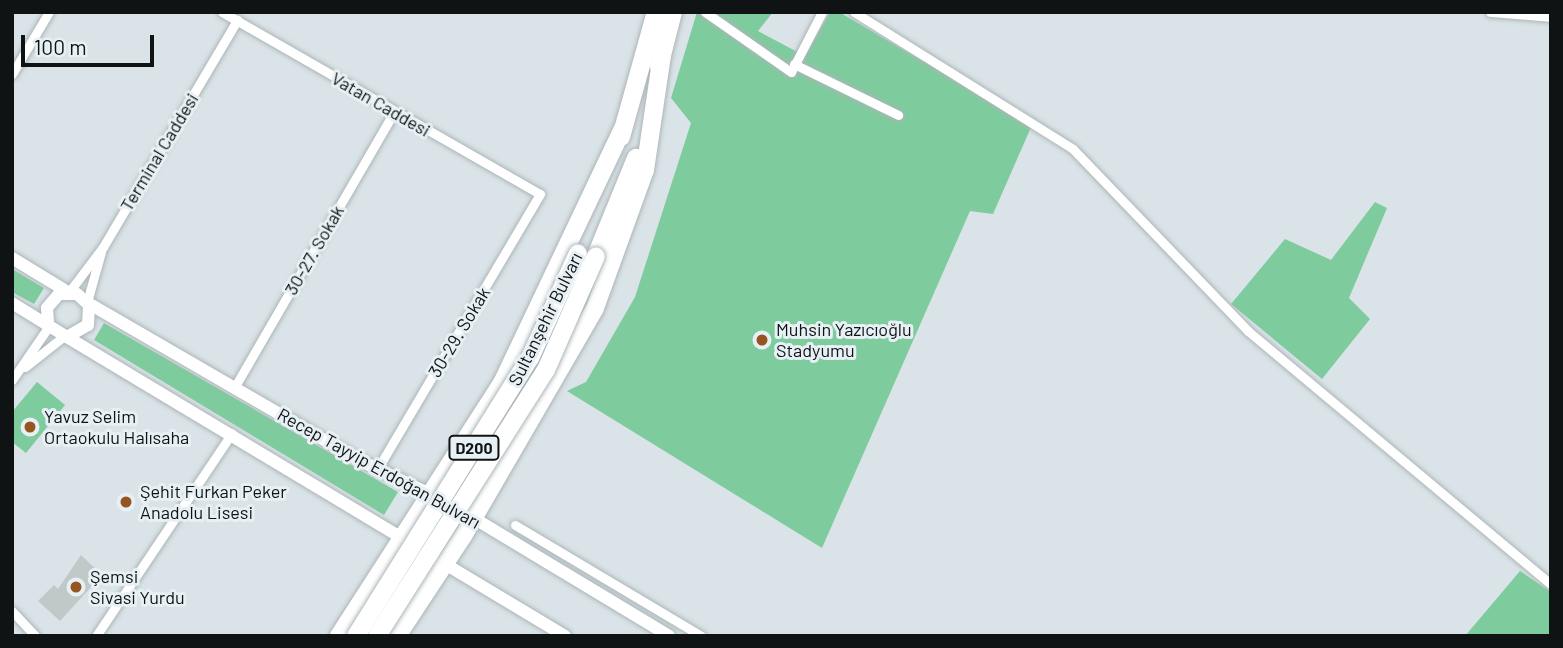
<!DOCTYPE html>
<html>
<head>
<meta charset="utf-8">
<style>
  body { margin:0 }
  #map { position:relative; width:1563px; height:648px; overflow:hidden; background:#dae3e7; font-family:Barlow,sans-serif }
  div>[style] { position:absolute }
  [style*='--x'] { left:calc(var(--x)*1px); top:calc(var(--y)*1px); width:calc(var(--w)*1px); rotate:calc(var(--a)*1deg) }
  .green>* { inset:0; background:#7ecc9d }
  .building>* { inset:0; background:#bfc9c8 }
  .roads { filter:drop-shadow(0 0 2px #acb5b8) drop-shadow(0 0 2px #acb5b8) }
  .street>* { height:9px; margin:-4.5px; padding:0 4.5px; transform-origin:4.5px; border-radius:4.5px; background:#fff }
  .secondary>* { height:12px; margin:-6px; padding:0 6px; transform-origin:6px; border-radius:6px; background:#fff }
  .highway>* { height:18px; margin:-9px; padding:0 9px; transform-origin:9px; border-radius:9px; background:#fff }
  .bridges { filter:drop-shadow(0 0 2px #acb5b8) drop-shadow(0 0 2px #acb5b8) }
  .highway-bridge>* { height:18px; margin:-9px; padding:0 9px; transform-origin:9px; border-radius:9px; background:#fff }
  .dots>* { width:19px; height:19px; translate:-50% -50%; box-sizing:border-box; border:4px solid #e7f0f4; border-radius:50% }
  span { translate:-50% -50%; white-space:nowrap; text-align:center; line-height:1.15; -webkit-text-stroke:6px #e7f0f4; paint-order:stroke }
  .shield-label span { padding:2px 5px; background:#e7f0f4; border:2px solid; border-radius:5px; -webkit-text-stroke-width:0 }
  .shield-label { font-size:16px; color:#101314; font-weight:700 }
  .street-label { font-size:18px; color:#101314 }
  .poi-label { font-size:18px; color:#101314 }
  .left { translate:0 -50%; text-align:left }
  .frame { position:absolute; inset:0; border:14px solid #101314; pointer-events:none }
  .scale { position:absolute; left:21px; top:35px; width:133px; height:32px; box-sizing:border-box; border:4px solid #101314; border-top:0; padding-left:9px; font-size:21px; line-height:24px; white-space:nowrap; color:#101314; -webkit-text-stroke:5px #e7f0f4; paint-order:stroke }
</style>
</head>
<body>
<div id="map">
  <div class="green">
    <i style="clip-path:polygon(697px 12px,773px 12px,758px 31px,805px 56px,830px 12px,839px 12px,1032px 125px,993px 214px,970px 211px,822px 548px,567px 391px,586px 382px,635px 297px,691px 123px,671px 98px)"></i>
    <i style="clip-path:polygon(1375px 202px,1387px 208px,1349px 298px,1370px 319px,1322px 379px,1231px 304px,1285px 239px,1331px 260px)"></i>
    <i style="clip-path:polygon(12px 269px,44px 288px,34px 304px,12px 292px)"></i>
    <i style="clip-path:polygon(104px 323px,398px 492px,384px 515px,94px 340px)"></i>
    <i style="clip-path:polygon(37px 382px,65px 405px,26px 453px,12px 442px,12px 412px)"></i>
    <i style="clip-path:polygon(1520px 571px,1551px 592px,1551px 636px,1465px 636px)"></i>
  </div>
  <div class="building">
    <i style="clip-path:polygon(81px 555px,102px 575px,60px 621px,38px 601px,54px 585px,58px 589px)"></i>
  </div>
  <div class="roads">
    <div class="street">
      <i style="--x:222;--y:12;--w:366;--a:29.8"></i>
      <i style="--x:540;--y:194;--w:321;--a:120.6"></i>
      <i style="--x:705;--y:12;--w:105;--a:34.9"></i>
      <i style="--x:791;--y:72;--w:68;--a:-62.7"></i>
      <i style="--x:854;--y:12;--w:258;--a:32"></i>
      <i style="--x:1073;--y:149;--w:252;--a:46.1"></i>
      <i style="--x:1248;--y:331;--w:395;--a:39.9"></i>
      <i style="--x:1490;--y:12;--w:61;--a:4.7"></i>
      <i style="--x:794;--y:64;--w:116;--a:26.1"></i>
      <i style="--x:12;--y:74;--w:72;--a:-59.2"></i>
      <i style="--x:69;--y:292;--w:56;--a:-52.9"></i>
      <i style="--x:103;--y:247;--w:264;--a:-59.4"></i>
      <i style="--x:87;--y:302;--w:52;--a:-74.4"></i>
      <i style="--x:25;--y:367;--w:50;--a:-38.5"></i>
      <i style="--x:12;--y:380;--w:65;--a:-55.6"></i>
      <i style="--x:234;--y:388;--w:319;--a:-59.9"></i>
      <i style="--x:515;--y:525;--w:217;--a:30.8"></i>
      <i style="--x:12;--y:611;--w:34;--a:47"></i>
      <i style="--x:96;--y:636;--w:244;--a:-56.2"></i>
    </div>
    <div class="secondary">
      <i style="--x:12;--y:258;--w:66;--a:31.3"></i>
      <i style="--x:12;--y:303;--w:65;--a:31.7"></i>
      <i style="--x:67;--y:337;--w:24;--a:-30"></i>
      <i style="--x:88;--y:325;--w:20;--a:-87"></i>
      <i style="--x:89;--y:305;--w:16;--a:-137"></i>
      <i style="--x:77;--y:294;--w:18;--a:180"></i>
      <i style="--x:59;--y:294;--w:18;--a:131"></i>
      <i style="--x:47;--y:308;--w:16;--a:86"></i>
      <i style="--x:88;--y:303;--w:315;--a:30.1"></i>
      <i style="--x:361;--y:461;--w:83;--a:25.6"></i>
      <i style="--x:67;--y:337;--w:581;--a:30.98"></i>
      <i style="--x:467;--y:514;--w:236;--a:31.1"></i>
    </div>
    <div class="highway">
      <i style="--x:659;--y:67;--w:57;--a:-75.7"></i>
      <i style="--x:621;--y:137;--w:130;--a:-74.4"></i>
      <i style="--x:596;--y:256;--w:106;--a:-67.8"></i>
      <i style="--x:339;--y:636;--w:301;--a:-57.2"></i>
      <i style="--x:502;--y:383;--w:282;--a:-64.6"></i>
      <i style="--x:397;--y:636;--w:120;--a:-56.6"></i>
      <i style="--x:463;--y:536;--w:263;--a:-59.9"></i>
      <i style="--x:595;--y:308;--w:147;--a:-70.1"></i>
      <i style="--x:645;--y:170;--w:116;--a:-81.6"></i>
    </div>
  </div>
  <div class="bridges">
    <div class="highway-bridge">
      <i style="--x:356;--y:636;--w:328;--a:-58"></i>
      <i style="--x:530;--y:358;--w:115;--a:-65.4"></i>
      <i style="--x:377;--y:636;--w:315;--a:-57.6"></i>
      <i style="--x:546;--y:370;--w:124;--a:-66.3"></i>
    </div>
  </div>
  <div class="dots">
    <i style="left:762px;top:340px;background:#965520"></i>
    <i style="left:30px;top:427px;background:#965520"></i>
    <i style="left:126px;top:502px;background:#965520"></i>
    <i style="left:76px;top:587px;background:#965520"></i>
  </div>
  <div class="shield-label">
    <span style="left:474px;top:448px">D200</span>
  </div>
  <div class="street-label">
    <span style="left:381px;top:104px;rotate:30deg">Vatan Caddesi</span>
    <span style="left:159px;top:152px;rotate:-59deg">Terminal Caddesi</span>
    <span style="left:314px;top:250px;rotate:-60deg">30-27. Sokak</span>
    <span style="left:545px;top:319px;rotate:-64deg">Sultanşehir Bulvarı</span>
    <span style="left:459px;top:332px;rotate:-59deg">30-29. Sokak</span>
    <span style="left:379px;top:468px;rotate:29deg">Recep Tayyip Erdoğan Bulvarı</span>
  </div>
  <div class="poi-label">
    <span class="left" style="left:776px;top:340px">Muhsin Yazıcıoğlu<br>Stadyumu</span>
    <span class="left" style="left:44px;top:427px">Yavuz Selim<br>Ortaokulu Halısaha</span>
    <span class="left" style="left:140px;top:502px">Şehit Furkan Peker<br>Anadolu Lisesi</span>
    <span class="left" style="left:90px;top:587px">Şemsi<br>Sivasi Yurdu</span>
  </div>
  <div class="frame"></div>
  <div class="scale">100 m</div>
</div>
</body>
</html>
